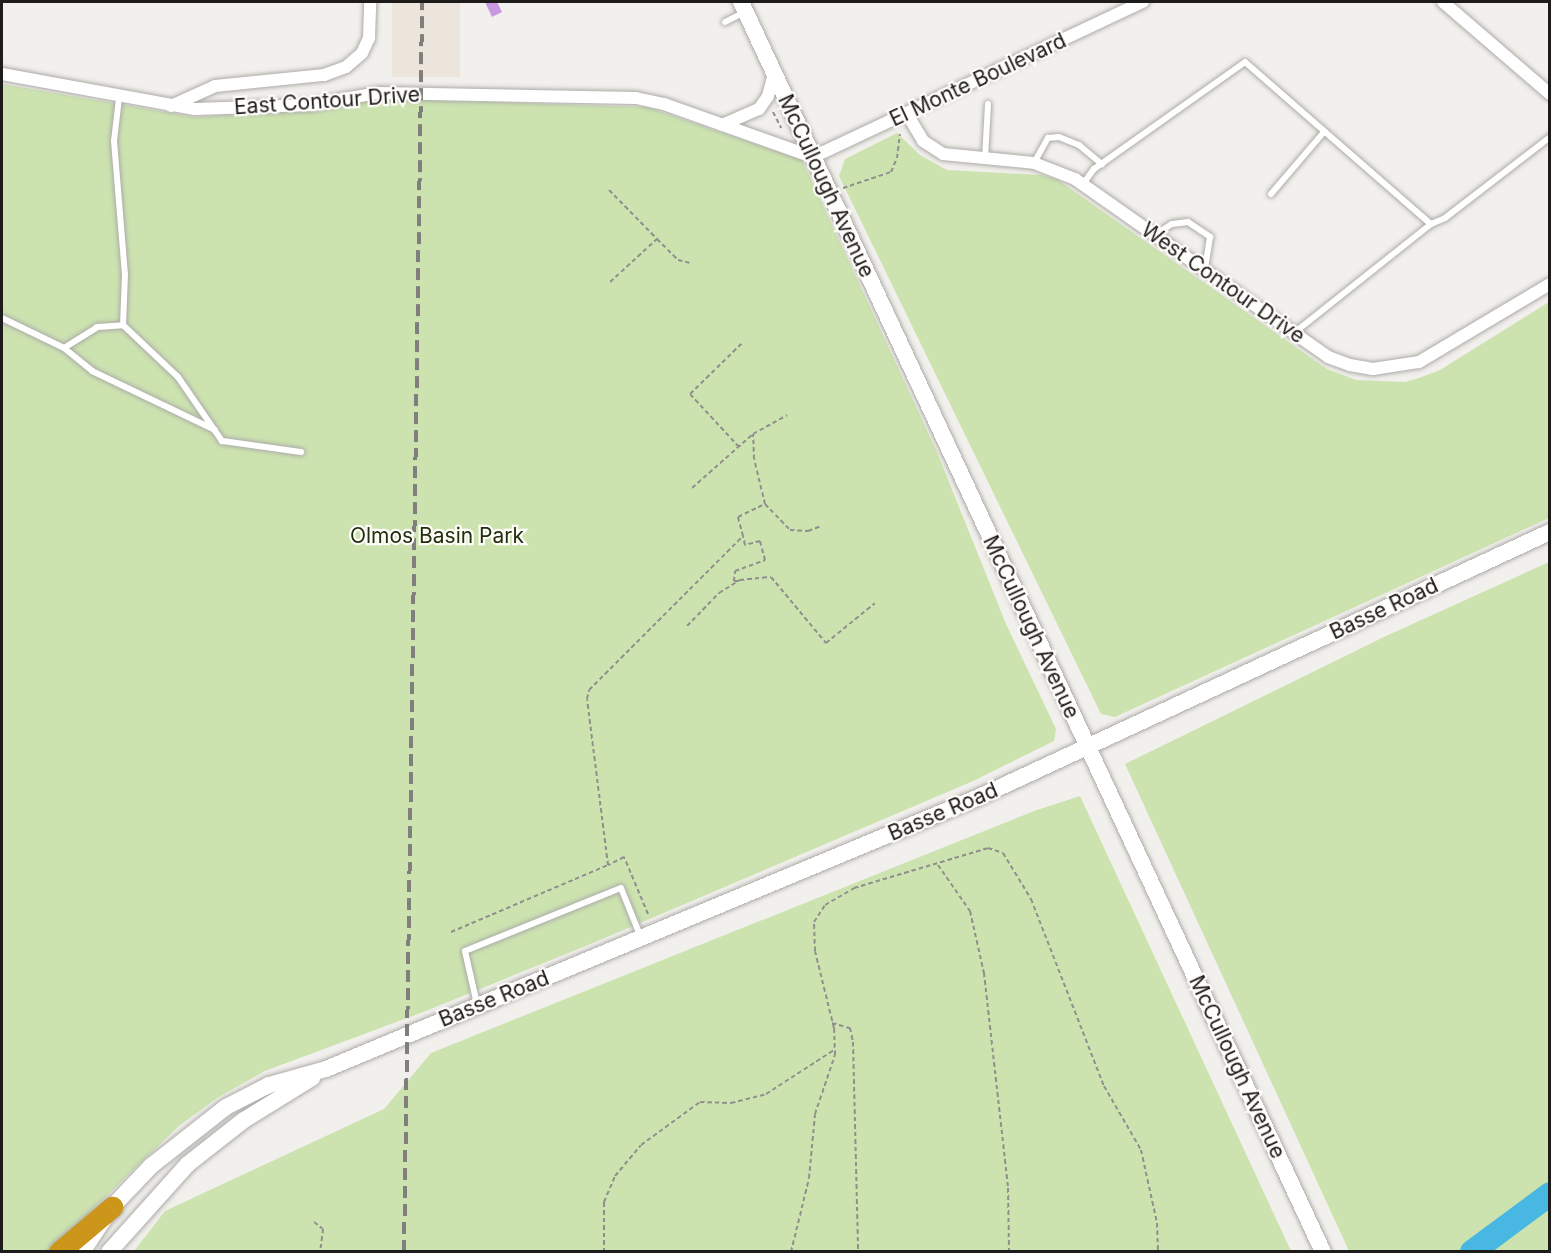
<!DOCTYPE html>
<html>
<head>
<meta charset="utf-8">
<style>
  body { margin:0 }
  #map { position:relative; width:1551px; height:1253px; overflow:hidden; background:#f2f0ec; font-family:Inter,sans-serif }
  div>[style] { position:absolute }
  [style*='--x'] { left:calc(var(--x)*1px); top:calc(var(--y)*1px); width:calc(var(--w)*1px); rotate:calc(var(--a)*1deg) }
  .built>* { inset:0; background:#ebe5db; transform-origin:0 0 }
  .green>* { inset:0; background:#cce3b0 }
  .river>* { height:24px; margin:-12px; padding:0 12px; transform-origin:12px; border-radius:12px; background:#48b8e3 }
  .building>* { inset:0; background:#cb99e4 }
  .path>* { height:2px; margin-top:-1px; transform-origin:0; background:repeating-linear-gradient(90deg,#918f8d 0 4.5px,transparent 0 7.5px) }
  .roads { filter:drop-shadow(0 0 2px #adaba8) drop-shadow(0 0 2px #adaba8) }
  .service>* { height:6px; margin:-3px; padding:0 3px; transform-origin:3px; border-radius:3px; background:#fff }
  .minor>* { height:12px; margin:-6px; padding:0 6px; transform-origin:6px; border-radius:6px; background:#fff }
  .secondary>* { height:16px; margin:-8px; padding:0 8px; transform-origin:8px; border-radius:8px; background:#fff }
  .motorway>* { height:21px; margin:-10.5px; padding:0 10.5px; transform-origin:10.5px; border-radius:10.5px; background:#cb9619 }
  .rail>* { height:4px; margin-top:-2px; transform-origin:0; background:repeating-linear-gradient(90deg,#807f7c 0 12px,transparent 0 18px) }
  span { translate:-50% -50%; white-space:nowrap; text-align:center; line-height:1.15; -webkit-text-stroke:4.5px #fffdfa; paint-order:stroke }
  .street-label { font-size:21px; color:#1d1c1b }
  .park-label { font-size:21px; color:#222f0c }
  .frame { position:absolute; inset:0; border:3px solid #1d1c1b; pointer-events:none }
</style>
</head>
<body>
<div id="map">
  <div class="built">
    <i style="left:392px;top:2px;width:68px;height:75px"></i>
  </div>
  <div class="green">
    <i style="clip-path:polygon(2px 84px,195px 117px,307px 109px,375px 98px,647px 107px,802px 160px,937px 452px,1006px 624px,1056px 729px,1054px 741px,971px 782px,593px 943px,426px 1011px,265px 1071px,217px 1098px,179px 1126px,49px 1251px,2px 1251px)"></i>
    <i style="clip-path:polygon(897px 133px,920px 155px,947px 170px,1042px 175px,1058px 180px,1327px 369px,1356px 380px,1405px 382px,1419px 378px,1440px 370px,1549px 302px,1549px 518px,1115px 717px,1101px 714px,839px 176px,845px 159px)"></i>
    <i style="clip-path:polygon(1549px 562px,1549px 1251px,1349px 1251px,1125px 764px,1386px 636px)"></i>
    <i style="clip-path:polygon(1080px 796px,1291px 1251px,134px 1251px,165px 1211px,384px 1109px,431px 1053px,1034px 811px)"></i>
  </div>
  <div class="river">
    <i style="--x:1472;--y:1252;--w:97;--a:-36.6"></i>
  </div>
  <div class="building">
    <i style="clip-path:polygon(485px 2px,497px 2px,502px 12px,492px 17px)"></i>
  </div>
  <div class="path">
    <i style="--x:773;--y:112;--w:18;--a:63"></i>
    <i style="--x:843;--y:188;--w:51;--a:-18.4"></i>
    <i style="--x:891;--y:172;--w:15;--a:-67"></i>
    <i style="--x:897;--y:158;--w:24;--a:-83"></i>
    <i style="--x:609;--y:190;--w:69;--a:45.6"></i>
    <i style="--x:610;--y:282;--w:64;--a:-42.5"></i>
    <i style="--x:657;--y:239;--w:30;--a:45"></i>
    <i style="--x:678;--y:260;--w:12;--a:14"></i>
    <i style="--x:739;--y:447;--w:72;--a:-132.8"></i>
    <i style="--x:690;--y:394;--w:73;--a:-44.4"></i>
    <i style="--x:692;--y:488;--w:81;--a:-41.5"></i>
    <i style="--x:765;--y:504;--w:46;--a:-103.7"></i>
    <i style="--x:754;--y:459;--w:25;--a:-92"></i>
    <i style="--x:753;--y:434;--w:39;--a:-29"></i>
    <i style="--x:738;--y:581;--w:4;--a:180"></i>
    <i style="--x:734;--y:581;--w:10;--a:-84"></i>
    <i style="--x:735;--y:571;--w:32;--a:-20"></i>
    <i style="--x:765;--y:560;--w:20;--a:-105"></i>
    <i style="--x:760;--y:541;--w:16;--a:165"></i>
    <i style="--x:745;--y:545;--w:9;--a:-103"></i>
    <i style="--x:687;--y:626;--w:46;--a:-45.9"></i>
    <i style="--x:719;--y:593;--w:25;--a:-32"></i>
    <i style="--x:740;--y:580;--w:31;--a:-6"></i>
    <i style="--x:771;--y:577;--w:86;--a:50.2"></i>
    <i style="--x:826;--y:643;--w:63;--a:-39.2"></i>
    <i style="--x:938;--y:865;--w:56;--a:55.2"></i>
    <i style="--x:970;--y:911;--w:64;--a:77.3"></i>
    <i style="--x:984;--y:973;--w:216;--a:83.6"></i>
    <i style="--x:1008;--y:1188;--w:64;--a:89.1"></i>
    <i style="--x:648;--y:914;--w:62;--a:-112.8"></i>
    <i style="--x:624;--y:857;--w:18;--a:153"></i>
    <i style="--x:608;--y:865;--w:167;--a:-97.2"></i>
    <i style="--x:587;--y:699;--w:9;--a:-77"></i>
    <i style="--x:589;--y:690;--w:218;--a:-45"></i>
    <i style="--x:743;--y:536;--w:20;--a:-105"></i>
    <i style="--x:738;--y:517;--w:30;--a:-26"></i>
    <i style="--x:765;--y:504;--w:36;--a:46"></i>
    <i style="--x:790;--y:530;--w:18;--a:3"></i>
    <i style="--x:808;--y:531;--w:14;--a:-21"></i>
    <i style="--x:451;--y:932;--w:171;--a:-23.1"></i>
    <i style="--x:832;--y:1023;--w:19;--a:16"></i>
    <i style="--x:850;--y:1028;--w:14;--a:78"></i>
    <i style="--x:853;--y:1042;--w:210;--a:88.6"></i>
    <i style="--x:314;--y:1222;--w:11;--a:38"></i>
    <i style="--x:323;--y:1229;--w:23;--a:97"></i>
    <i style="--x:604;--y:1252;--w:50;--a:-90"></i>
    <i style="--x:604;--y:1202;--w:28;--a:-67"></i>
    <i style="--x:615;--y:1176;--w:40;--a:-50"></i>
    <i style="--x:641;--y:1145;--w:73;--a:-36.1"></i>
    <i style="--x:700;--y:1102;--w:31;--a:2"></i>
    <i style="--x:731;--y:1103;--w:36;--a:-14"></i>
    <i style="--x:766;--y:1094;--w:81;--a:-32.9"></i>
    <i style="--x:791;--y:1252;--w:76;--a:-76.3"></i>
    <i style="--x:809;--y:1178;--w:64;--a:-84.6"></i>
    <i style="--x:815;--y:1114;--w:62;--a:-71.3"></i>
    <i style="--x:835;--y:1055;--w:27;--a:-92"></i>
    <i style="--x:834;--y:1028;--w:79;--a:-103.9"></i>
    <i style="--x:815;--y:951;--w:29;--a:-92"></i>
    <i style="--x:814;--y:922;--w:20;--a:-57"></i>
    <i style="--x:825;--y:905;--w:34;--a:-30"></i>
    <i style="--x:854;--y:888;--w:140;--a:-16.6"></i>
    <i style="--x:988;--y:848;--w:16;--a:18"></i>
    <i style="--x:1003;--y:853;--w:54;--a:58.7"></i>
    <i style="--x:1031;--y:899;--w:201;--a:68.7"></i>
    <i style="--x:1104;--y:1086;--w:74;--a:60"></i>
    <i style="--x:1141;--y:1150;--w:75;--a:77.6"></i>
    <i style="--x:1157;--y:1223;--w:29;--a:88"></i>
  </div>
  <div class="roads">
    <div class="service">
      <i style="--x:725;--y:22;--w:20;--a:-27"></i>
      <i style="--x:119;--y:98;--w:43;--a:96.6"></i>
      <i style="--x:114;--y:141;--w:133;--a:85.3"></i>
      <i style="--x:125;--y:274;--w:51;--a:92.2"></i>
      <i style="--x:123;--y:325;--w:76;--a:43.4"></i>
      <i style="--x:178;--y:377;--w:78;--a:55.5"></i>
      <i style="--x:222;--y:441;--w:80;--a:7.9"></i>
      <i style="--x:985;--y:158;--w:54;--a:-86.8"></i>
      <i style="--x:1034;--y:163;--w:29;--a:-61"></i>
      <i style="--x:1048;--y:138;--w:11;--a:-5"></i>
      <i style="--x:1059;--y:137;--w:22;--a:22"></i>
      <i style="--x:1079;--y:145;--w:30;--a:40"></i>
      <i style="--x:1083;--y:184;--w:19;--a:-54"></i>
      <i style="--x:1094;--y:169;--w:185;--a:-35.3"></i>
      <i style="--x:1245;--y:62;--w:247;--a:41.1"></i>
      <i style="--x:1431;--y:224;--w:175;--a:141.5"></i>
      <i style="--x:1271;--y:194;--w:82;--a:-49.5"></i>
      <i style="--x:1431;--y:224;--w:15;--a:-23"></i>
      <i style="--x:1445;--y:218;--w:133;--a:-37.6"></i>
      <i style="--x:1155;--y:235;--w:20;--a:-33"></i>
      <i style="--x:1172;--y:224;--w:16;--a:-7"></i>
      <i style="--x:1188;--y:222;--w:27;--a:34"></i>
      <i style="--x:1210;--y:237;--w:33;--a:99"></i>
      <i style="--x:2;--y:318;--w:69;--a:25.8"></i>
      <i style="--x:64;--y:348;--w:39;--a:-32"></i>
      <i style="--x:97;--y:327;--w:26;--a:-4"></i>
      <i style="--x:64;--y:348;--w:36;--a:39"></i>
      <i style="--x:92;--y:371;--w:136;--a:25.6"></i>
      <i style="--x:477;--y:1004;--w:54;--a:-102.8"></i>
      <i style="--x:465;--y:951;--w:168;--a:-22"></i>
      <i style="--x:621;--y:888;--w:51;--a:68"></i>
    </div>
    <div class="minor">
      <i style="--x:1443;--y:2;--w:141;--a:40.7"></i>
      <i style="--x:2;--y:74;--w:196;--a:10.3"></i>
      <i style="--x:195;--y:109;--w:116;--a:-2"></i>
      <i style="--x:311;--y:105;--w:68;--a:-10.2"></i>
      <i style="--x:378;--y:93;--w:258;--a:1.1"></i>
      <i style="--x:636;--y:98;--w:29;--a:12"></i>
      <i style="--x:664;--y:104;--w:158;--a:19.6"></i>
      <i style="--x:813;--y:157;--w:365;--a:-25.2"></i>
      <i style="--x:171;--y:106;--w:48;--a:-24.4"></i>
      <i style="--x:215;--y:86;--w:110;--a:-5.8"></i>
      <i style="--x:324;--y:75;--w:23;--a:-20"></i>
      <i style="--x:346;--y:67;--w:21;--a:-41"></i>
      <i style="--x:362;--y:53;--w:17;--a:-65"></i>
      <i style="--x:369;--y:38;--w:36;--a:-88"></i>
      <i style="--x:907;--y:114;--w:31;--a:59"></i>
      <i style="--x:923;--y:141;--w:24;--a:33"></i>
      <i style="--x:943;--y:154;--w:91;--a:5.6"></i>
      <i style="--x:1034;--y:163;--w:44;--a:21.3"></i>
      <i style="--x:1075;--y:179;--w:309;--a:35.1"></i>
      <i style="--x:1328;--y:357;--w:23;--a:20"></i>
      <i style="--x:1350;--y:365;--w:23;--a:10"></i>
      <i style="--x:1373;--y:369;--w:47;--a:-8.7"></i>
      <i style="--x:1419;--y:362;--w:152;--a:-30.8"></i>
      <i style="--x:722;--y:125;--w:40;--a:-23.4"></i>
      <i style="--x:759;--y:109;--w:16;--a:-55"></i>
      <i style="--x:768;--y:96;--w:23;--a:-75"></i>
    </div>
    <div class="secondary">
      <i style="--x:741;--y:2;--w:1379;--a:65.03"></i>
      <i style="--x:82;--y:1252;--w:54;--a:-56.3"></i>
      <i style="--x:112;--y:1207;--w:57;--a:-46.4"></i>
      <i style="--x:151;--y:1166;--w:95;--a:-38.2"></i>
      <i style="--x:226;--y:1107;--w:48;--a:-27.1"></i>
      <i style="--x:269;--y:1085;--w:59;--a:-15.7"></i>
      <i style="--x:326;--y:1069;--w:707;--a:-22.61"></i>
      <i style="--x:979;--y:797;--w:629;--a:-24.9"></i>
      <i style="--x:109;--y:1252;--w:118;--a:-48.1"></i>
      <i style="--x:188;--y:1164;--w:71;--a:-38.2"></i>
      <i style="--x:244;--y:1120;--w:80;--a:-31.7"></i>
    </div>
    <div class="motorway">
      <i style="--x:59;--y:1252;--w:70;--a:-40.3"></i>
    </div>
  </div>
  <div class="rail">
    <i style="--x:404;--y:1252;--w:1250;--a:-89.17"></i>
  </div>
  <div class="street-label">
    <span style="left:978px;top:80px;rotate:-25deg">El Monte Boulevard</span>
    <span style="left:327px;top:101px;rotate:-4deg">East Contour Drive</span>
    <span style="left:826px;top:186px;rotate:65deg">McCullough Avenue</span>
    <span style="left:1223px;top:283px;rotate:35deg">West Contour Drive</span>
    <span style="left:1384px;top:609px;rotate:-25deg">Basse Road</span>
    <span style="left:1031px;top:627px;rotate:65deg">McCullough Avenue</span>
    <span style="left:943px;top:812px;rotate:-23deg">Basse Road</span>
    <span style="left:494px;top:999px;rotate:-22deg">Basse Road</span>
    <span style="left:1237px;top:1067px;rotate:65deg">McCullough Avenue</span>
  </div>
  <div class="park-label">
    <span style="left:437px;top:536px">Olmos Basin Park</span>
  </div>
  <div class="frame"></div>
</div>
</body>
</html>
